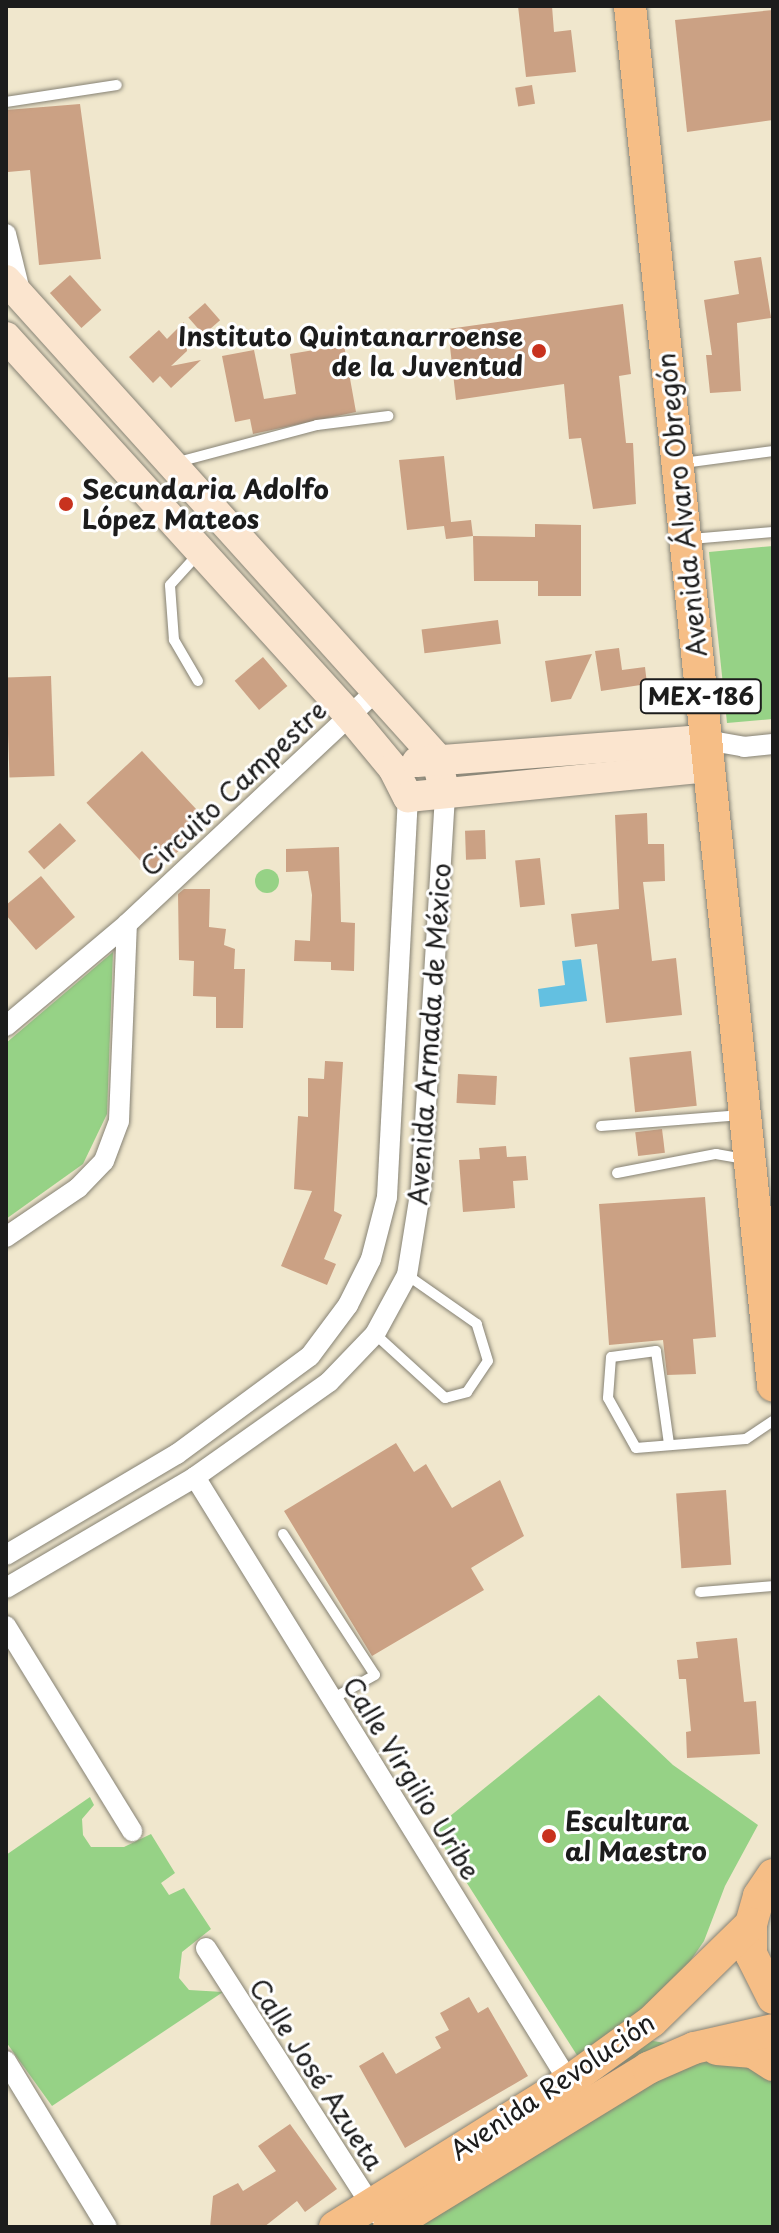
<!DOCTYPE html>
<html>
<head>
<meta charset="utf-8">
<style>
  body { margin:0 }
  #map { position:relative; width:779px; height:2233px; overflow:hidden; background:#f0e7cd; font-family:"Playpen Sans",sans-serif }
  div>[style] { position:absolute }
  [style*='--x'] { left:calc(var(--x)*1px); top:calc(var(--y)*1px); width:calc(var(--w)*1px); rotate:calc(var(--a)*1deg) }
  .green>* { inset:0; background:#96d286 }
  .round { border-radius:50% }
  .water>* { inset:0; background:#63c0e1 }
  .building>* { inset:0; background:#cba184; transform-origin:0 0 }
  .roads { filter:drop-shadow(0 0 2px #868274) drop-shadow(0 0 2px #868274) }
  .lane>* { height:10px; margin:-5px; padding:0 5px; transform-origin:5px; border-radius:5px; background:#fff }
  .street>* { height:20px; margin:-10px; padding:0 10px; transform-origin:10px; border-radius:10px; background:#fff }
  .secondary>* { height:30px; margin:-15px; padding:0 15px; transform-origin:15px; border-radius:15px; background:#fbe5cf }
  .primary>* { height:32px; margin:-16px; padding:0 16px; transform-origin:16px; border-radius:16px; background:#f6be86 }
  .dots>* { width:22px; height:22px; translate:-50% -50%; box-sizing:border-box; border:4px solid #fff; border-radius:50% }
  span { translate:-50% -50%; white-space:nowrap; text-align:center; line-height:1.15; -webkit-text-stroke:6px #fff; paint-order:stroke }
  .shield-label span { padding:2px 6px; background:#fff; border:2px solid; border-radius:6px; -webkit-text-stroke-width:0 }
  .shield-label { font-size:24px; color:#1c1c1c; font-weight:700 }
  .poi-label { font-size:26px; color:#1c1c1c; font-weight:700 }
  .right { translate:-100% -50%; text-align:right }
  .left { translate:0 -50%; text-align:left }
  .street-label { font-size:26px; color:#1c1c1c }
  .frame { position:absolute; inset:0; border:8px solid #1c1c1c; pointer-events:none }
</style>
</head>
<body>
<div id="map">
  <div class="green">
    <i style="clip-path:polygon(773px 546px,773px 719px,727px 723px,709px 552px)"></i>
    <i class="round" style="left:255px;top:869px;width:24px;height:24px"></i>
    <i style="clip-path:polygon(113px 952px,107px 1114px,83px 1164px,6px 1219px,6px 1043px)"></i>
    <i style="clip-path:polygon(599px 1695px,673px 1765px,758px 1825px,725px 1886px,704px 1941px,662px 2002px,625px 2036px,773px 2062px,773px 2227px,328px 2227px,582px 2063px,433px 1830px)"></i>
    <i style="clip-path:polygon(90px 1797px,94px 1805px,82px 1819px,83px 1835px,91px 1847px,124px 1847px,151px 1834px,175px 1873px,161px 1883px,169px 1895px,184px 1888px,211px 1929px,182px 1952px,179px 1978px,189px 1990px,223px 1992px,52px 2106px,6px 2042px,6px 1855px)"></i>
  </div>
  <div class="water">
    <i style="clip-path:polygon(581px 959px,587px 1001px,540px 1007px,538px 989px,565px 985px,562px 961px)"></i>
  </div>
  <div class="building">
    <i style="clip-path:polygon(518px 6px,552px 6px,554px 32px,571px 30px,576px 72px,526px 77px)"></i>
    <i style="clip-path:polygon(773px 10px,773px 120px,687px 132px,675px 20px)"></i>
    <i style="left:532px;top:85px;width:19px;height:17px;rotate:81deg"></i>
    <i style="clip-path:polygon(80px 104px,101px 259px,39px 265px,30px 170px,8px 172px,6px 110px)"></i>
    <i style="clip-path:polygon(761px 257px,771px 318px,737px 323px,741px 391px,710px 393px,706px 355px,712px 355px,704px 300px,739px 294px,734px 261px)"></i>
    <i style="left:70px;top:275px;width:47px;height:27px;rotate:48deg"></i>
    <i style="left:205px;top:303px;width:23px;height:22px;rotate:49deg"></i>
    <i style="clip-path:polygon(623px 304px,631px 374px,619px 376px,626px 443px,633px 443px,636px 504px,593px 509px,581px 438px,569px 439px,564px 384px,456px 400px,448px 329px)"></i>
    <i style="clip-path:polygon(184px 322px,187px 351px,171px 366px,201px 360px,171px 388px,160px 376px,153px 383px,129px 357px,159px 330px,167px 339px)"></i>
    <i style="clip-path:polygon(344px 345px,356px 412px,253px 434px,250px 419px,235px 422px,222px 356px,254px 350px,264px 399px,296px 394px,290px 354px)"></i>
    <i style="clip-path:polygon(444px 456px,451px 522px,471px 520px,473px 536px,446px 539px,444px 526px,407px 530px,399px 460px)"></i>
    <i style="clip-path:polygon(535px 524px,581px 525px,581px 596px,538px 596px,538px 581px,474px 581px,473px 536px,535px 537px)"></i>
    <i style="left:498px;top:620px;width:24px;height:77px;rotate:83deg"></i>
    <i style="clip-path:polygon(619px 648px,622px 670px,645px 667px,647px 684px,601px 691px,595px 651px)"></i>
    <i style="clip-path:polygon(592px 654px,571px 699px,551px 702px,545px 661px)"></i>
    <i style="left:263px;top:657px;width:38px;height:37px;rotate:50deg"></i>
    <i style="left:51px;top:676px;width:100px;height:45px;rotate:88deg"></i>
    <i style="left:142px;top:751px;width:98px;height:76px;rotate:47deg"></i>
    <i style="clip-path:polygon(647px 813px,648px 844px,664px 844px,665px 881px,643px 882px,652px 961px,676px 958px,682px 1015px,606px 1023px,597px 944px,575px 947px,571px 914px,619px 909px,615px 815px)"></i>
    <i style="left:60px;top:823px;width:24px;height:43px;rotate:48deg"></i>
    <i style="left:485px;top:830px;width:29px;height:20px;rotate:88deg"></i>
    <i style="clip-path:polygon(339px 847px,341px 922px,355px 923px,354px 971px,331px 970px,331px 962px,294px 961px,295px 940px,310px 941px,312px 895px,308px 871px,286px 872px,286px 849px)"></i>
    <i style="left:540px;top:858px;width:47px;height:25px;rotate:84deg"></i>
    <i style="clip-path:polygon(41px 876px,75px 917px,36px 950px,6px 915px,6px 905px)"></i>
    <i style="clip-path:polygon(184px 889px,210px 889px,209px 927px,226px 929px,224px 945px,235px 949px,234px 969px,245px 969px,243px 1028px,216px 1028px,216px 997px,193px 996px,194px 961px,179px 960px,178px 894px)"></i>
    <i style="left:691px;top:1051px;width:55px;height:62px;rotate:84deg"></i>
    <i style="clip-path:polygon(325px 1061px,343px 1062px,334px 1211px,342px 1215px,324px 1259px,336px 1264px,327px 1285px,281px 1266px,312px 1191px,294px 1189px,298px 1116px,308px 1117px,308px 1078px,324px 1079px)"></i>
    <i style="left:458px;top:1074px;width:39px;height:29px;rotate:3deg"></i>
    <i style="left:662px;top:1129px;width:24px;height:27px;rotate:83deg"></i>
    <i style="clip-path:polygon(506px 1146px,507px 1157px,526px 1156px,528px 1180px,513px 1181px,515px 1208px,463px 1212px,459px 1160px,480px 1159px,479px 1148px)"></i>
    <i style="clip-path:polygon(705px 1197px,716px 1337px,693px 1339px,696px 1374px,667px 1375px,663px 1340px,609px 1345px,599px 1204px)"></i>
    <i style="clip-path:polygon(396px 1443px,414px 1472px,426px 1464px,452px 1508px,500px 1480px,524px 1536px,471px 1568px,484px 1590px,372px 1656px,284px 1511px)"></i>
    <i style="left:726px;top:1490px;width:75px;height:50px;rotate:86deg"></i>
    <i style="clip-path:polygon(737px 1638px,744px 1702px,756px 1701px,760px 1754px,687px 1758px,686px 1732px,691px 1731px,686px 1679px,679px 1679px,677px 1660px,698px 1658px,696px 1642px)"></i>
    <i style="clip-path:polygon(469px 1997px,478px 2013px,488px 2007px,528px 2076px,405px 2148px,359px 2066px,383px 2052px,396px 2074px,441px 2048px,435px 2037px,449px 2030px,440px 2013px)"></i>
    <i style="clip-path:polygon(290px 2124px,337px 2189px,305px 2212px,297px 2201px,264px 2227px,210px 2227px,213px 2196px,238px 2183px,243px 2191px,276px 2171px,258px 2146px)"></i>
  </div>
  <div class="roads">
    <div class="lane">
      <i style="--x:6;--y:102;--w:112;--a:-8.7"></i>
      <i style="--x:178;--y:462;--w:144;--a:-14.9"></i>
      <i style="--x:317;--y:425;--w:72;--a:-7.2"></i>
      <i style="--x:683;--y:463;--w:91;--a:-7.6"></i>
      <i style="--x:691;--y:539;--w:82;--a:-4.9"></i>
      <i style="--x:198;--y:681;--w:48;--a:-120.3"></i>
      <i style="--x:174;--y:640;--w:55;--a:-94.2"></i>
      <i style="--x:170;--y:585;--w:43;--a:-47.8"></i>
      <i style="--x:601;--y:1126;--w:141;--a:-4.5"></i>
      <i style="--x:617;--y:1173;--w:101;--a:-10.9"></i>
      <i style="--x:716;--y:1154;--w:28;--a:10"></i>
      <i style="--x:375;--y:1334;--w:95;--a:42.4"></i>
      <i style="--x:445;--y:1398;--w:23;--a:-15"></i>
      <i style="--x:467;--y:1392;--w:37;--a:-56"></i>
      <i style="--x:488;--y:1361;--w:39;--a:-107"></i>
      <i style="--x:477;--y:1324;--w:85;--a:-145"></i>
      <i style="--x:669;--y:1444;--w:94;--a:-98"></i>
      <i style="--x:656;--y:1351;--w:45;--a:172.4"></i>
      <i style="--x:611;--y:1357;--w:41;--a:94.2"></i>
      <i style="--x:608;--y:1398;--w:57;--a:60.8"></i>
      <i style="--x:636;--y:1448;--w:110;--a:-4.7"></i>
      <i style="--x:746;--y:1439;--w:32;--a:-34"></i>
      <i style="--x:283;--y:1534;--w:168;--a:56.9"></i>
      <i style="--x:375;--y:1675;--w:49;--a:150.8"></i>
      <i style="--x:700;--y:1592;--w:73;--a:-4.7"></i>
    </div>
    <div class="street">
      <i style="--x:6;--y:234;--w:63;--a:76.2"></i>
      <i style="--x:706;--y:740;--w:39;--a:10"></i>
      <i style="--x:744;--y:747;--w:29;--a:-6"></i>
      <i style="--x:6;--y:1026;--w:158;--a:-40.1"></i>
      <i style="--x:127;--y:924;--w:340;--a:-43.1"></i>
      <i style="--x:6;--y:1237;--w:87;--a:-34.2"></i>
      <i style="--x:78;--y:1188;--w:37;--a:-46"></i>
      <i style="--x:104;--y:1161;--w:43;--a:-69.4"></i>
      <i style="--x:119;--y:1121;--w:197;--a:-87.7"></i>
      <i style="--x:195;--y:1477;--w:721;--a:58.27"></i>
      <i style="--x:6;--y:1555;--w:199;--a:-30.6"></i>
      <i style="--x:177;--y:1454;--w:165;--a:-36.4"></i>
      <i style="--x:310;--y:1356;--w:64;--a:-53.3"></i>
      <i style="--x:348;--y:1305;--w:51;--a:-63.4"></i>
      <i style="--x:371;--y:1259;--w:64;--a:-75.5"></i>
      <i style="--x:387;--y:1197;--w:401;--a:-87"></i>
      <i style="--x:6;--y:1588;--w:219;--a:-30.4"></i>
      <i style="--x:195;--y:1477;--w:164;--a:-35.3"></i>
      <i style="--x:329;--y:1382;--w:66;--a:-46.2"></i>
      <i style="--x:375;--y:1334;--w:67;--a:-61.5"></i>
      <i style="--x:407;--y:1275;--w:88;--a:-80.9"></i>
      <i style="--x:421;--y:1188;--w:396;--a:-86.5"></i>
      <i style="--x:6;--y:1626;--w:241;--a:58.4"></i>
      <i style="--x:206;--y:1948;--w:316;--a:57.3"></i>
      <i style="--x:6;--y:2061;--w:194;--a:58.7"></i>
    </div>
    <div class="secondary">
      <i style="--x:6;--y:280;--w:642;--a:47.97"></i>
      <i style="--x:436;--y:757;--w:37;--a:76"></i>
      <i style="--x:6;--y:337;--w:510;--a:47.78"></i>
      <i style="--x:349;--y:715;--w:69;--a:50.3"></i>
      <i style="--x:393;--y:768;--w:33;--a:63"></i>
      <i style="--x:408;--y:797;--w:302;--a:-5.7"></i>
      <i style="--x:417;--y:762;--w:290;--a:-4.4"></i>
    </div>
    <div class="primary">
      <i style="--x:630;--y:6;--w:1387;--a:84.08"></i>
      <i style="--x:773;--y:1875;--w:25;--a:124"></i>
      <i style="--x:759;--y:1896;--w:29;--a:106"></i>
      <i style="--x:751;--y:1924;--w:30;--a:90"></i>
      <i style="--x:751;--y:1954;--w:49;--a:63.4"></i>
      <i style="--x:717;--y:2049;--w:36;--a:5"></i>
      <i style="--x:753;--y:2052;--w:24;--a:33"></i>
      <i style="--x:335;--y:2227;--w:274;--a:-31.9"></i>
      <i style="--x:568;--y:2082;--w:104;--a:-36"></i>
      <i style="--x:652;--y:2021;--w:139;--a:-44.4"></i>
      <i style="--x:389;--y:2227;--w:304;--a:-31.5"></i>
      <i style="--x:648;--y:2068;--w:50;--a:-23.5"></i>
      <i style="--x:694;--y:2048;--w:81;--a:-12.8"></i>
    </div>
  </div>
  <div class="dots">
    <i style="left:539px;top:351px;background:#c8321e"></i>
    <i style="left:66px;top:504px;background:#c8321e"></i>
    <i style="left:549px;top:1836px;background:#c8321e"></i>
  </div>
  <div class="shield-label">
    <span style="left:701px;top:696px">MEX-186</span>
  </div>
  <div class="poi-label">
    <span class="right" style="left:523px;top:351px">Instituto Quintanarroense<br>de la Juventud</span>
    <span class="left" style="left:82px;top:504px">Secundaria Adolfo<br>López Mateos</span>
    <span class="left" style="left:565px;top:1836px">Escultura<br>al Maestro</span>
  </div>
  <div class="street-label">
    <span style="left:681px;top:505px;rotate:-96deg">Avenida Álvaro Obregón</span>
    <span style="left:233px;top:788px;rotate:-43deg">Circuito Campestre</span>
    <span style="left:429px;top:1034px;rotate:-86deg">Avenida Armada de México</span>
    <span style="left:412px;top:1778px;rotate:58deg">Calle Virgilio Uribe</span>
    <span style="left:317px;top:2074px;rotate:57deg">Calle José Azueta</span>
    <span style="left:552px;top:2086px;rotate:-34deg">Avenida Revolución</span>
  </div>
  <div class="frame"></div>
</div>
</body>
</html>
